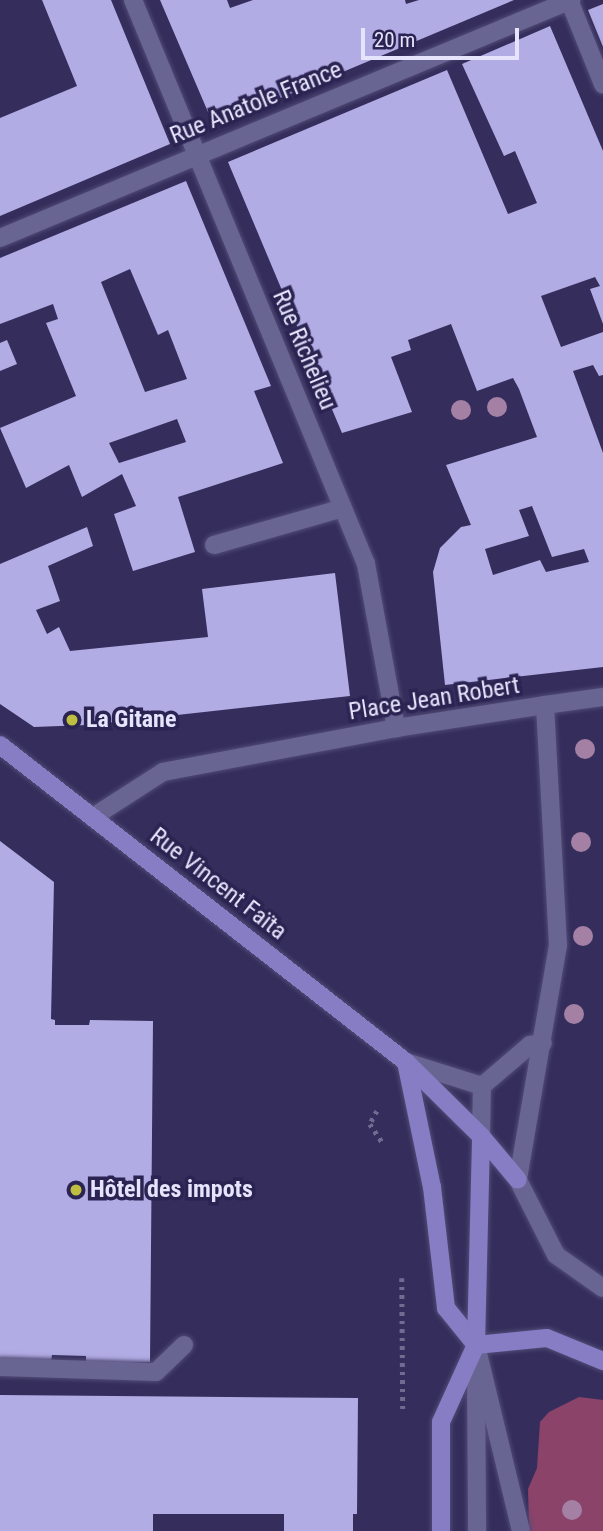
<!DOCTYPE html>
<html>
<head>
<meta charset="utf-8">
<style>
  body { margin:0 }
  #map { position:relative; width:603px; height:1531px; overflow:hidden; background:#352e5c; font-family:"Roboto Condensed",sans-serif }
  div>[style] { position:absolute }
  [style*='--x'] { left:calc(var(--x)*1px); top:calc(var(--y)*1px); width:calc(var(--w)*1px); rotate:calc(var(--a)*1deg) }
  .green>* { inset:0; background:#8b436a }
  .building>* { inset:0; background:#b1ace4 }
  .path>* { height:4.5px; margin-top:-2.25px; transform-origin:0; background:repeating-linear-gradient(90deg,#706b91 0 3.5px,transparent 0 8.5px) }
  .roads { filter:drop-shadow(0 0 2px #514b76) drop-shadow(0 0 2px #514b76) }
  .lane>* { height:18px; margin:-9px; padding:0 9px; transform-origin:9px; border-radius:9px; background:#696592 }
  .street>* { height:18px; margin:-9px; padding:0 9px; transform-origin:9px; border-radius:9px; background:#696592 }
  .secondary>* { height:18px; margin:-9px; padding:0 9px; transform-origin:9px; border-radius:9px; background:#867dc5 }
  .trees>* { width:20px; height:20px; margin:-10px; border-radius:50%; background:#a480a4 }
  .dots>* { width:19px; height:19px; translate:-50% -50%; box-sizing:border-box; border:4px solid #2b2351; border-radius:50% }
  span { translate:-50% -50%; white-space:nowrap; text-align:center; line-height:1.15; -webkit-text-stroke:7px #2b2351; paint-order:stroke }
  .street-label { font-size:24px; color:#e6e4fc }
  .poi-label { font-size:24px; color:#e6e4fc; font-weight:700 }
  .left { translate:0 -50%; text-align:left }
  .scale { position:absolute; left:361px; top:28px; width:158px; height:32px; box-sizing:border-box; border:4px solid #e6e4fc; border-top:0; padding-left:9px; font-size:21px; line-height:24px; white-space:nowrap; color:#e6e4fc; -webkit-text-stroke:5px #2b2351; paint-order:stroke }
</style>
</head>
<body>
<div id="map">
  <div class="green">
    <i style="clip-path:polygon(579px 1397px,603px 1400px,603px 1531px,529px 1531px,528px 1489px,537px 1468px,540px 1422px,549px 1412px)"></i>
  </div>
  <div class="building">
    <i style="clip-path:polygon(42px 0,111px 0,170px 144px,0 216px,0 118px,77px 86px)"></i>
    <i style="clip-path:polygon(160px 0,227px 0,230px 8px,253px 0,405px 0,406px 4px,419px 0,514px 0,214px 126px)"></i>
    <i style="clip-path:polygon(603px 4px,603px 47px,588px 10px)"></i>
    <i style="clip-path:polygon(evenodd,550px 26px,603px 151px,603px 324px,590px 289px,600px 286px,595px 277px,541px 296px,561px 347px,603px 332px,603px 375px,599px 376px,593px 365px,573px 371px,603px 453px,603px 667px,445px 685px,433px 572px,440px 548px,461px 527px,471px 525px,446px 465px,537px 437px,519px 389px,513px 378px,477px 391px,451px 324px,408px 340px,411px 350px,391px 357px,412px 412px,342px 433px,228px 162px,447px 70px,508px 214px,537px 203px,515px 151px,504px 156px,462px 64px,550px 26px,532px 506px,552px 557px,584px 549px,589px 562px,546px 572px,540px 560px,493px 575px,485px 549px,529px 536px,519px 510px,532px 506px)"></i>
    <i style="clip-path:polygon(evenodd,186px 181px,271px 386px,254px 391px,283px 463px,178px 497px,195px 552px,133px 571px,114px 514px,136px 506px,122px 474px,82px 497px,69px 465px,26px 488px,0 428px,76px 396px,46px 323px,58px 319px,53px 304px,0 324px,0 258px,186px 181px,130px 269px,158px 335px,168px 330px,187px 379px,145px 392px,101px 282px,130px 269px,186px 181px,177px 419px,186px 442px,119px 463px,109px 443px,177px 419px)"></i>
    <i style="clip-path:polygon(7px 340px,17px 364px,0 371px,0 343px)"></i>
    <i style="clip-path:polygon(87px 527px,93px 546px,48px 566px,60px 601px,36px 610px,47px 634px,59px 627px,70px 651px,208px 637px,202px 589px,335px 573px,350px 696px,87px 725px,34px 727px,0 704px,0 564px)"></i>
    <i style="clip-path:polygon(0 841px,54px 882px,51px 1019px,55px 1020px,55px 1025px,89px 1025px,90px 1020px,153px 1021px,150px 1362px,86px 1362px,86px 1356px,52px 1355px,51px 1361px,0 1361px)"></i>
    <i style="clip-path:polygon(0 1395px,358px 1398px,357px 1514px,353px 1514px,353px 1531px,284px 1531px,284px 1514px,153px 1514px,153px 1531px,0 1531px)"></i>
  </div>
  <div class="path">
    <i style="--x:377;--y:1111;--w:15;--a:118"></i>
    <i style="--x:370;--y:1124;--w:25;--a:56"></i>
    <i style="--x:402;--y:1278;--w:135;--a:89.6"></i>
  </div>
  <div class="roads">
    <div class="lane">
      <i style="--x:214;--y:545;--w:134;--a:-16"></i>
      <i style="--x:518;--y:1180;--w:84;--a:63.1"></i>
      <i style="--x:556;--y:1255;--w:57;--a:35.1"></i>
      <i style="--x:476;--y:1345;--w:191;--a:76.4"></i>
      <i style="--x:0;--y:1367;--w:156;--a:1.8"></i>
      <i style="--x:156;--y:1372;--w:39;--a:-44"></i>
      <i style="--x:476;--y:1373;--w:158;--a:89.6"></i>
    </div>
    <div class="street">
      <i style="--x:133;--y:0;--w:610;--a:67.55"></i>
      <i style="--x:366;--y:564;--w:167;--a:79.6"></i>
      <i style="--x:569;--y:0;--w:91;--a:68"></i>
      <i style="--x:0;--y:238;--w:619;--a:-22.63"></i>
      <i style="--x:545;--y:705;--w:59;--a:-7.9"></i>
      <i style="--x:93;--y:817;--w:83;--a:-32.7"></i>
      <i style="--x:163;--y:772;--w:237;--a:-10.7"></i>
      <i style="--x:396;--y:728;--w:151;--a:-8.8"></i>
      <i style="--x:545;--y:705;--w:240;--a:86.9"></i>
      <i style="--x:558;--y:945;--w:238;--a:99.7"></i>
      <i style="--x:406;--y:1062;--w:80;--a:17.5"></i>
      <i style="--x:482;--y:1086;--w:63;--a:-40.5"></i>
      <i style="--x:530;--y:1045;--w:13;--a:-9"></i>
      <i style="--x:481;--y:1136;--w:50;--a:-88.9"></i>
    </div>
    <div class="secondary">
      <i style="--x:0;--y:745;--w:515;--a:37.98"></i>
      <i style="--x:406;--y:1062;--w:105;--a:44.6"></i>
      <i style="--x:481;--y:1136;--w:57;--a:49.9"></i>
      <i style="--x:406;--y:1062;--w:128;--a:78.3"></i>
      <i style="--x:432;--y:1187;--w:122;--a:83.4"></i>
      <i style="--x:446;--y:1308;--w:48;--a:51"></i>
      <i style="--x:476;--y:1345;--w:71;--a:-5.6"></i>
      <i style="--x:547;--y:1338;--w:61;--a:22.3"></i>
      <i style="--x:441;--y:1531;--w:109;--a:-90"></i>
      <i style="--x:441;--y:1422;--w:85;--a:-65.6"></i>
      <i style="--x:476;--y:1345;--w:209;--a:-88.6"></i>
    </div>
  </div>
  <div class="trees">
    <i style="left:497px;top:407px"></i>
    <i style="left:461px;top:410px"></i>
    <i style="left:585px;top:749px"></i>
    <i style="left:581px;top:842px"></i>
    <i style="left:583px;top:936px"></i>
    <i style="left:574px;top:1014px"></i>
    <i style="left:572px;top:1510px"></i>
  </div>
  <div class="dots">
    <i style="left:72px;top:720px;background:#c0be41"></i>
    <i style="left:76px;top:1190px;background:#c0be41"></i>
  </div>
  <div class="street-label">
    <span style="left:256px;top:103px;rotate:-22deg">Rue Anatole France</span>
    <span style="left:304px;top:350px;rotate:67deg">Rue Richelieu</span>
    <span style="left:434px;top:699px;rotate:-9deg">Place Jean Robert</span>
    <span style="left:218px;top:884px;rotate:38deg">Rue Vincent Faïta</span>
  </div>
  <div class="poi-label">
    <span class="left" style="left:86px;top:720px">La Gitane</span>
    <span class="left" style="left:90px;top:1190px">Hôtel des impots</span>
  </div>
  <div class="scale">20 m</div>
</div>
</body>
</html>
